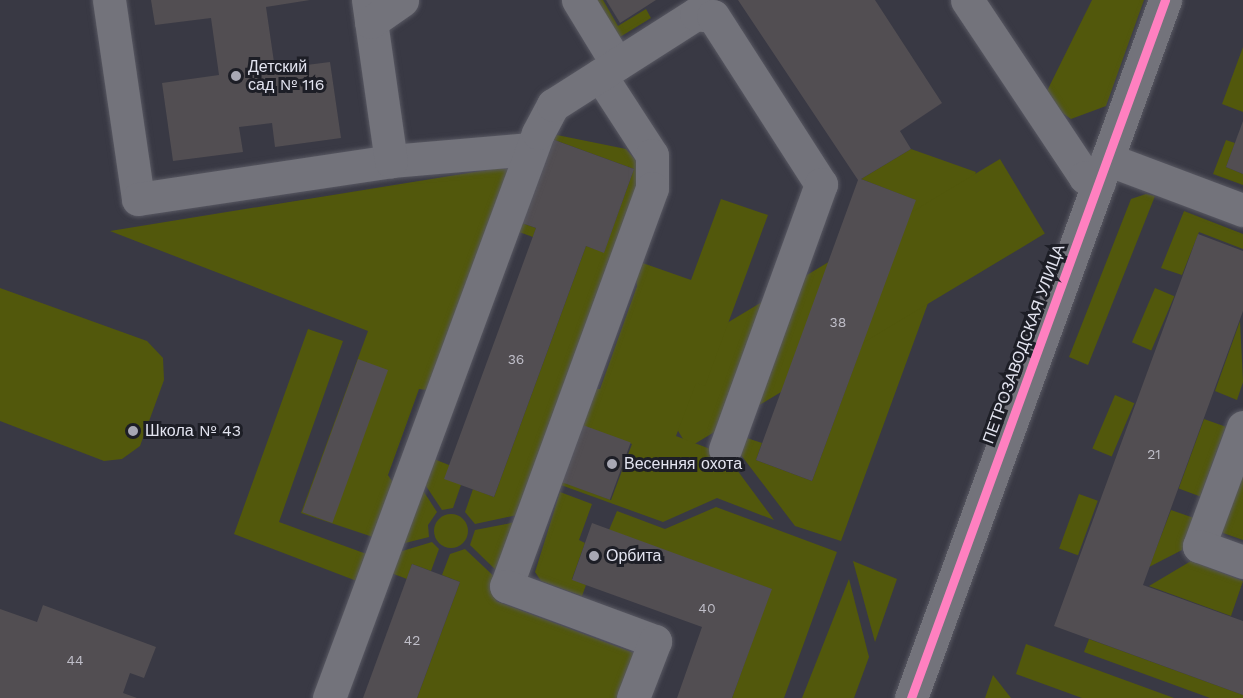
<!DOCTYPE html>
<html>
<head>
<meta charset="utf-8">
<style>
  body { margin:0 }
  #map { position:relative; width:1243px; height:698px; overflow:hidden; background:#393944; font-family:"Work Sans",sans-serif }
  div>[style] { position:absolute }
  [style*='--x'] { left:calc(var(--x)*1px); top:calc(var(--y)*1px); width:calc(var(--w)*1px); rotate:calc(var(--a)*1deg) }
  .green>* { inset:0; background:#52580c; transform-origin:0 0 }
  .round { border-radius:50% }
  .building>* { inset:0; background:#524e52; transform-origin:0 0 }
  .roads { filter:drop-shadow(0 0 2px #585862) drop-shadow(0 0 2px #585862) }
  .minor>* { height:33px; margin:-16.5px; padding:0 16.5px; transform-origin:16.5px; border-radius:16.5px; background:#73737b }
  .cycleway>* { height:9px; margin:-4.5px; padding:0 4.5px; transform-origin:4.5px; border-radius:4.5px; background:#ff80c0 }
  .dots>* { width:16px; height:16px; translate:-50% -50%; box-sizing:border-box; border:3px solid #1d1e26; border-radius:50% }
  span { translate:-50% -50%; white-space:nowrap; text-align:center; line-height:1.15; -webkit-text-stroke:6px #1d1e26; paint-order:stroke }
  .number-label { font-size:14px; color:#bfbec8 }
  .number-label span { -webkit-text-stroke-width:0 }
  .poi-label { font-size:16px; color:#e3e4f0 }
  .left { translate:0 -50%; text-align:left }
  .street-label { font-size:16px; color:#e3e4f0 }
</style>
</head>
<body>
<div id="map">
  <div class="green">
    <i style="clip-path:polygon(596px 0,603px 0,618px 26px,646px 9px,651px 18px,620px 37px)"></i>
    <i style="clip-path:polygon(1092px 0,1144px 0,1106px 106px,1071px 119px,1061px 112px,1047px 91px)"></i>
    <i style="clip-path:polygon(1243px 47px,1243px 112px,1222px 104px)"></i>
    <i style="clip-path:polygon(552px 134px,626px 149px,639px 164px,646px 187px,527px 513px,475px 524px,465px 512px,473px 489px,494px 497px,586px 246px,604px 252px,634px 169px,549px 138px,519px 222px,536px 228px,533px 237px,508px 228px,538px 143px)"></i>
    <i style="clip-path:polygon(1226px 140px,1235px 143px,1226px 167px,1243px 174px,1243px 185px,1213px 174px)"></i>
    <i style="clip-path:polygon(911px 149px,976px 172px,841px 541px,795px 526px,741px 455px,747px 438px,762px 443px,756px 460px,812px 481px,915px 200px,861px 179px)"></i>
    <i style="left:1000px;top:159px;width:87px;height:416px;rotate:59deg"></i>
    <i style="clip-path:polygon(493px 169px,509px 169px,427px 390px,419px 389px,388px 475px,397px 489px,373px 537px,301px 513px,368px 331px,110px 231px)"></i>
    <i style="clip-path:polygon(1146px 194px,1155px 196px,1088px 365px,1069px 357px,1131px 199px)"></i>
    <i style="clip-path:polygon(721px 199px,768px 215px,705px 386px,696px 383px,676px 436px,726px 455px,774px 520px,717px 498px,663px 522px,547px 480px,560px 481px,611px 500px,632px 444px,580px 425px,588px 389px,600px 389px,637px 286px,634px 260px,691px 280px)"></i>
    <i style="clip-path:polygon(1184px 211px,1243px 234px,1243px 249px,1199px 232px,1182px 275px,1161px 268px)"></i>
    <i style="clip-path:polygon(0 288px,147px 341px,163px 358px,164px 380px,140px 446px,122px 459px,104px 461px,0 421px)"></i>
    <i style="left:1155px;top:288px;width:21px;height:59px;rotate:23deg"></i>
    <i style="clip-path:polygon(1240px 321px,1243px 382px,1237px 400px,1215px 391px)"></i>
    <i style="clip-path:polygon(308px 329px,343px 341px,279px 522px,372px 556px,362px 583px,234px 534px)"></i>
    <i style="left:1115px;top:395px;width:21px;height:58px;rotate:23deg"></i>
    <i style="left:1204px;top:419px;width:23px;height:74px;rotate:20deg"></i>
    <i style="clip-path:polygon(1243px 445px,1243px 540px,1223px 533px,1215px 521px)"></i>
    <i style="clip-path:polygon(434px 459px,449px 465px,461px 485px,453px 508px,442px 510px,424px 483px)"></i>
    <i style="clip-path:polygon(422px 489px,437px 512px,428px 525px,429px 537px,401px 544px)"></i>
    <i style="clip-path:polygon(560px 492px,592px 504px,579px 540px,585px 543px,572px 579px,586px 585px,582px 596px,541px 581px,535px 572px)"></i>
    <i style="left:1079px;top:494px;width:20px;height:58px;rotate:20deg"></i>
    <i style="clip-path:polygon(716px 507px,837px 552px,784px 698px,732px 698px,771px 589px,609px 530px,617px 511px,665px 529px)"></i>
    <i style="clip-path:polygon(1171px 510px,1194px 518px,1182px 550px,1149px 567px)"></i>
    <i class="round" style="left:434px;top:514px;width:34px;height:34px"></i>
    <i style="clip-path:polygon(526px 520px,504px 578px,470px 545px,475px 530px)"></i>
    <i style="clip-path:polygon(432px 542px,439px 549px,431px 571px,412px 564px,407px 579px,391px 573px,399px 552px)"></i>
    <i style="clip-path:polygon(465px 549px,502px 584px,496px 601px,634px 653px,621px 698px,417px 698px,460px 582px,442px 575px,450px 554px)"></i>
    <i style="clip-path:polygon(853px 561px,897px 579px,875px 642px)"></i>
    <i style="clip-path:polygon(1191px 561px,1243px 581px,1231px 616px,1149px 586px)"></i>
    <i style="clip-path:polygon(849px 579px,869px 657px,854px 698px,802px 698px)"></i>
    <i style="clip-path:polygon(1089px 639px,1243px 695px,1243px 698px,1210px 698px,1084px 652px)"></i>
    <i style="clip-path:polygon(1026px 644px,1174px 698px,1082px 698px,1016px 674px)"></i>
    <i style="clip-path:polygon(993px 675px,1011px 698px,985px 698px)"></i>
  </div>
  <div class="building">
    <i style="clip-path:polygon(151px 0,310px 0,266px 7px,275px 69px,330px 62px,341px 138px,275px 147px,272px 123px,239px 127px,243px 152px,173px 161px,162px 83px,219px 75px,211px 18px,155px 25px)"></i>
    <i style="clip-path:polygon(606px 0,656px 0,620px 23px)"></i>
    <i style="clip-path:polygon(738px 0,875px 0,942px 103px,900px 131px,911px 149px,861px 179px,916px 200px,812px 481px,756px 460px,858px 180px)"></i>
    <i style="clip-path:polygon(1243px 121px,1243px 174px,1226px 167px)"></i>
    <i style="clip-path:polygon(549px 138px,634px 169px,604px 253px,586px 246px,494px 497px,444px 479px,536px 228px,519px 222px)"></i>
    <i style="clip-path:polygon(1198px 234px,1243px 251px,1243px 311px,1143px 585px,1243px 621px,1243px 695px,1054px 626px)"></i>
    <i style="left:358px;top:359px;width:32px;height:163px;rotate:20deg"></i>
    <i style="left:580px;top:424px;width:54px;height:61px;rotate:20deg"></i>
    <i style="clip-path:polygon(592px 523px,772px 589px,732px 698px,677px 698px,702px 627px,572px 580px)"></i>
    <i style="clip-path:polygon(412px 564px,460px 582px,417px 698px,363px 698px)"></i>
    <i style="clip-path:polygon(43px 605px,156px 647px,144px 678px,130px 673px,123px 693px,137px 698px,0 698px,0 609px,37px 622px)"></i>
  </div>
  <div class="roads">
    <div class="minor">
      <i style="--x:109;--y:0;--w:201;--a:81.7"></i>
      <i style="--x:138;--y:199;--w:256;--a:-8.5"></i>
      <i style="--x:391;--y:161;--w:140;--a:-4.9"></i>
      <i style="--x:368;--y:0;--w:163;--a:81.9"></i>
      <i style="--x:578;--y:0;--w:75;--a:58.6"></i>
      <i style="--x:967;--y:0;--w:213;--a:56.3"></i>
      <i style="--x:1085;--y:177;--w:15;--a:23"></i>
      <i style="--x:371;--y:22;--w:38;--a:-35"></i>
      <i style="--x:600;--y:75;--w:95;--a:57"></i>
      <i style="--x:652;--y:155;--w:33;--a:90"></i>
      <i style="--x:652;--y:188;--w:424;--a:110.1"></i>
      <i style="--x:506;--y:586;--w:159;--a:20.3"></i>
      <i style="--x:655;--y:641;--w:61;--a:111.1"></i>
      <i style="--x:1107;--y:159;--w:145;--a:20.6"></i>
      <i style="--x:1243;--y:427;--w:127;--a:110.3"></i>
      <i style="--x:1199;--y:546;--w:47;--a:20"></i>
      <i style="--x:329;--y:698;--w:602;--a:-69.7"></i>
      <i style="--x:538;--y:133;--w:32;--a:-62"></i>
      <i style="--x:553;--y:105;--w:169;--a:-32.5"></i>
      <i style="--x:696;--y:14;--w:17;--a:7"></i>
      <i style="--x:713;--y:16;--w:200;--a:57.3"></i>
      <i style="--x:821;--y:184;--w:282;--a:109.9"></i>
      <i style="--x:911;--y:698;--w:743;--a:-70"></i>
    </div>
  </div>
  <div class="cycleway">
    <i style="--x:911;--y:698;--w:743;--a:-70"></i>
  </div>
  <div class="dots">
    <i style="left:236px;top:76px;background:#a8a8b4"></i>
    <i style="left:133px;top:431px;background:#a8a8b4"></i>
    <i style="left:612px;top:464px;background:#a8a8b4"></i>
    <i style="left:594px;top:556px;background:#a8a8b4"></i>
  </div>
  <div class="number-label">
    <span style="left:838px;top:322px">38</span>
    <span style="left:516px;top:359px">36</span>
    <span style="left:1154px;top:454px">21</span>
    <span style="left:707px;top:608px">40</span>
    <span style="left:412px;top:640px">42</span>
    <span style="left:75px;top:660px">44</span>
  </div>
  <div class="poi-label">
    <span class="left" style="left:248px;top:76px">Детский<br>сад № 116</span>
    <span class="left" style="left:145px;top:431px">Школа № 43</span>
    <span class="left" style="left:624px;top:464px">Весенняя охота</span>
    <span class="left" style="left:606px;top:556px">Орбита</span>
  </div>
  <div class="street-label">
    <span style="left:1024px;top:344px;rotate:-70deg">ПЕТРОЗАВОДСКАЯ УЛИЦА</span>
  </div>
</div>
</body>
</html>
